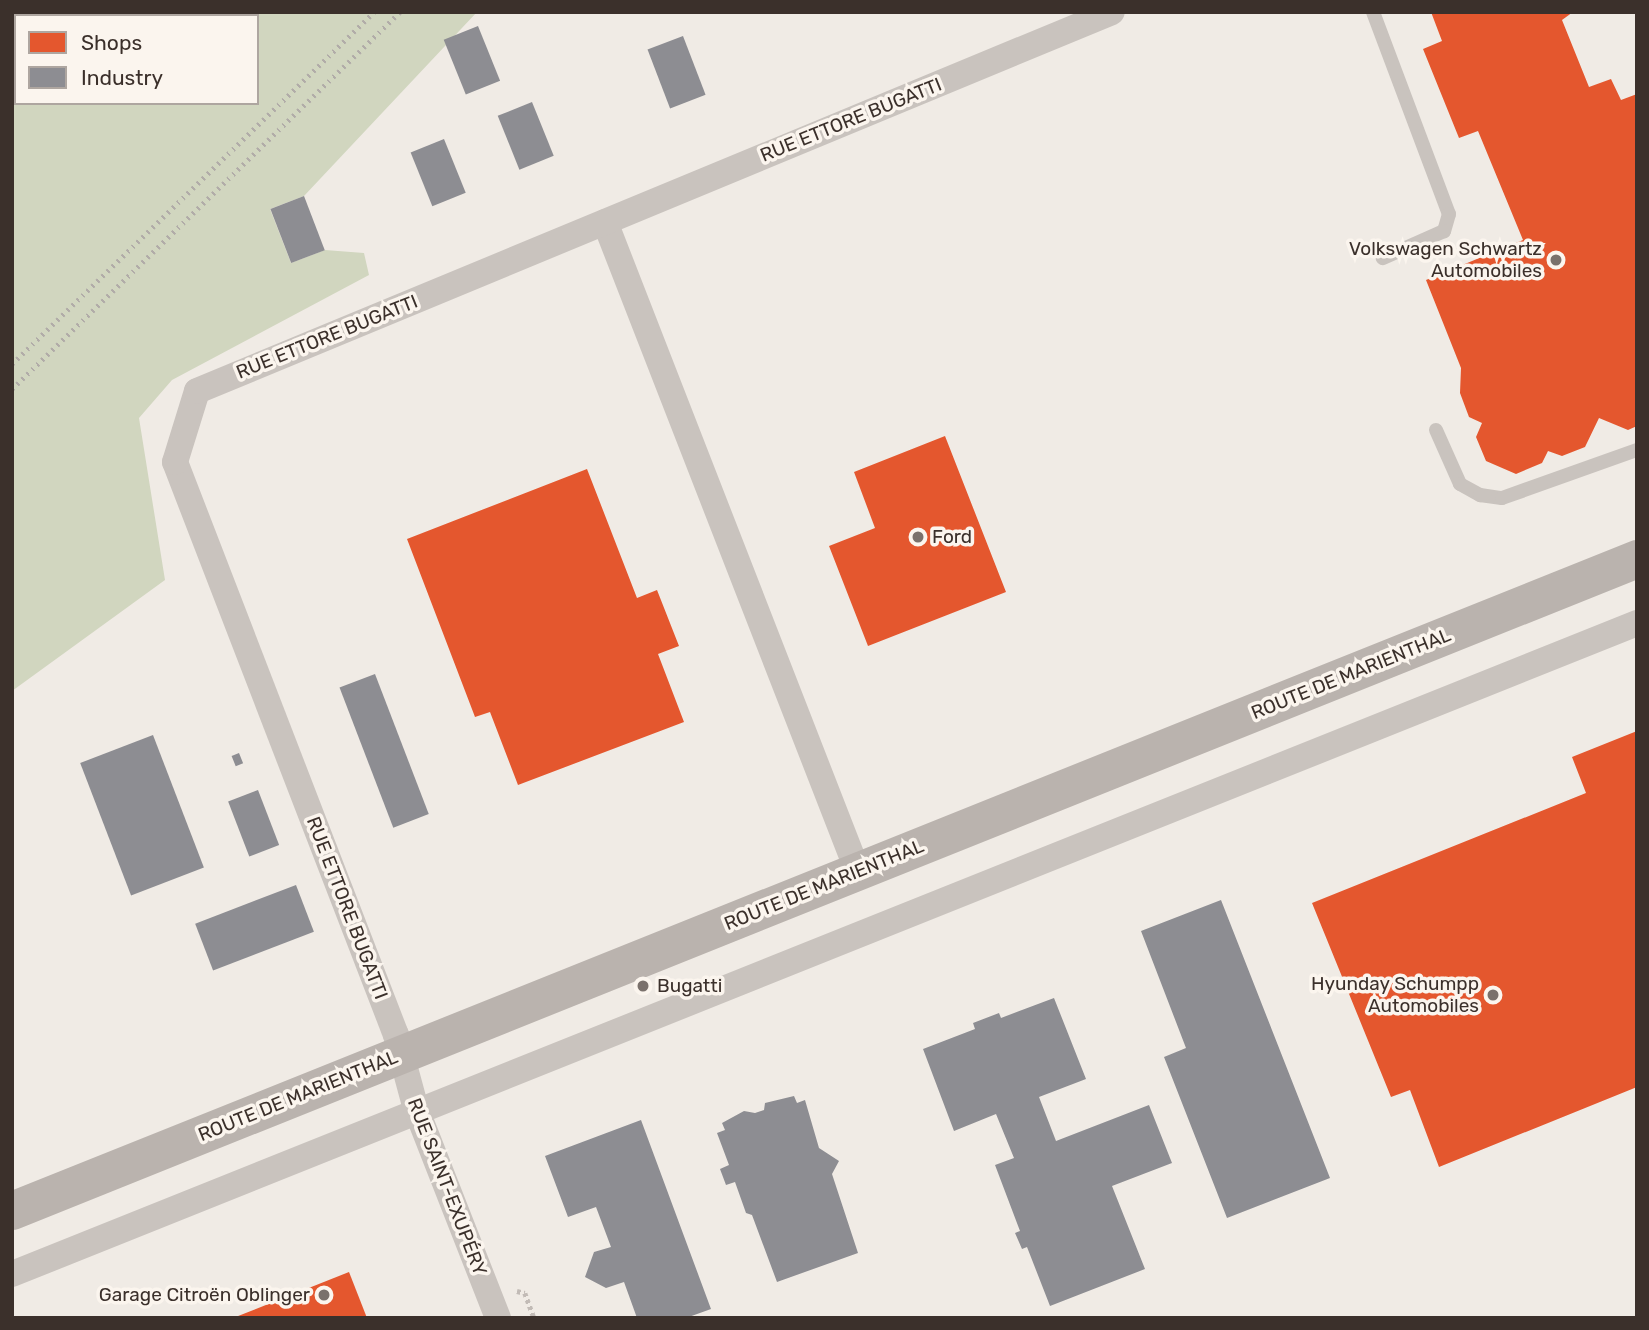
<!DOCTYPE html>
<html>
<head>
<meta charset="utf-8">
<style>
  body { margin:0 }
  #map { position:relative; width:1649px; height:1330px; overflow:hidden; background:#f0ebe5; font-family:Rubik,sans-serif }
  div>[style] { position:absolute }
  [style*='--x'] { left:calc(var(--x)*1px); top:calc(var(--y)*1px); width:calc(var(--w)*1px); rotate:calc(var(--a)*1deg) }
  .green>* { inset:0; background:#d1d6bf }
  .shops>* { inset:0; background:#e4572e }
  .industry>* { inset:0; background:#8d8d92; transform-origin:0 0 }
  .path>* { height:4.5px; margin-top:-2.25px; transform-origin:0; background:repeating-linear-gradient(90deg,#c2bbb6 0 3.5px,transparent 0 7px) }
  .lane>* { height:14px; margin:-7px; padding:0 7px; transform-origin:7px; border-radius:7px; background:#c9c3be }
  .street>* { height:26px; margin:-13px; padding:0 13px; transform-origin:13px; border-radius:13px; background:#c9c3be }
  .secondary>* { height:38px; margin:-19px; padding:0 19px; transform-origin:19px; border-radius:19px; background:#bab3ae }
  .rail>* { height:5px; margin-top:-2.5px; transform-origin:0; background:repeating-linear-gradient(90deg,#b1aca8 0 2px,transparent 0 7px) }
  .dots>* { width:19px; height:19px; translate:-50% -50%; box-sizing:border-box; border:4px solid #fbf5ee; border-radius:50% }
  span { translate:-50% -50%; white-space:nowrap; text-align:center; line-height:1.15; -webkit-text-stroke:7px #fbf5ee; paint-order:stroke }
  .street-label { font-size:19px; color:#3b302b }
  .poi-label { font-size:19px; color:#3b302b }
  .right { translate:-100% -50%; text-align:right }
  .left { translate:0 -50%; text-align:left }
  .frame { position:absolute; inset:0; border:14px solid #3b302b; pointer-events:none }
  .legend { position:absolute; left:14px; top:14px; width:245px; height:91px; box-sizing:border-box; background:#fbf5ee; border:2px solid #aea6a0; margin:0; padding:9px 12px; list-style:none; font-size:21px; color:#3b302b }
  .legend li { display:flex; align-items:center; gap:14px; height:35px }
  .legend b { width:35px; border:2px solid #aea6a0 }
</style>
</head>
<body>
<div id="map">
  <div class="green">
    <i style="clip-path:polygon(evenodd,12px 12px,477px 12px,304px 196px,270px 209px,291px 263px,325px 250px,364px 253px,369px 275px,172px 380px,139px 418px,165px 580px,12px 691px,12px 12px,16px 16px,257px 16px,257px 103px,16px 103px,16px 16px)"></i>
  </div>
  <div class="shops">
    <i style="clip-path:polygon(1431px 12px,1573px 12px,1562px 20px,1589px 87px,1611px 79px,1621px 100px,1637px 94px,1637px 426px,1628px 430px,1599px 418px,1585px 447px,1562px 456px,1548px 451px,1542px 463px,1516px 474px,1486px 461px,1476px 437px,1482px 423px,1469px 417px,1460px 393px,1461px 368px,1426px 280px,1523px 240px,1478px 131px,1459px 138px,1423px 49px,1442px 41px)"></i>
    <i style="clip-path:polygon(945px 436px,1006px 592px,868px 646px,829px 546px,875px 528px,854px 472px)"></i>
    <i style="clip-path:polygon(587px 469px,637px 598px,657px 590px,679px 646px,658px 654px,684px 722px,518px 785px,490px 712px,475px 717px,407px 539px)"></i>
    <i style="clip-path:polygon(1637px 731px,1637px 1087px,1439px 1167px,1410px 1090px,1391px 1097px,1312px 903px,1586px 793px,1572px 757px)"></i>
    <i style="clip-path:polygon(349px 1272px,367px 1318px,233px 1318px)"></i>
  </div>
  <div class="industry">
    <i style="left:478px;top:26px;width:59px;height:37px;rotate:68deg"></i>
    <i style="left:683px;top:36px;width:63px;height:38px;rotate:69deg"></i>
    <i style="left:532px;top:102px;width:58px;height:37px;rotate:68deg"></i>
    <i style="left:444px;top:139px;width:58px;height:36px;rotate:68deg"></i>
    <i style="left:304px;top:196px;width:58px;height:36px;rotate:69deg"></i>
    <i style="left:375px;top:674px;width:150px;height:38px;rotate:69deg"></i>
    <i style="left:153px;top:735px;width:142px;height:78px;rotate:69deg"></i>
    <i style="left:239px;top:753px;width:11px;height:8px;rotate:68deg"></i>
    <i style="left:258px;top:790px;width:59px;height:32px;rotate:69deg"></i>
    <i style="left:296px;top:885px;width:50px;height:108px;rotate:69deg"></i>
    <i style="clip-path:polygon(1221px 900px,1330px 1178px,1227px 1218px,1164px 1057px,1186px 1048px,1141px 931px)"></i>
    <i style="clip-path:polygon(1054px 998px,1086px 1079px,1039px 1097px,1056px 1141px,1149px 1105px,1172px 1163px,1112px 1186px,1145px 1269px,1050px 1306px,1027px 1247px,1022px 1249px,1015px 1233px,1020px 1231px,995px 1165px,1014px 1158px,996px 1114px,954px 1131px,923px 1049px,975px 1029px,973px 1023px,999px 1013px,1001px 1018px)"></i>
    <i style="clip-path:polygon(794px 1096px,797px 1103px,805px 1100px,819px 1148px,839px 1161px,832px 1174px,858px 1253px,777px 1282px,752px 1215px,746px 1213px,735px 1182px,726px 1185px,720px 1169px,729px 1165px,717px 1133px,725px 1130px,722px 1123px,744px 1111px,755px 1113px,764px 1110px,765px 1103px)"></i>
    <i style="clip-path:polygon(641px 1120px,711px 1309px,686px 1318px,637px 1318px,624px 1282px,606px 1288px,585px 1277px,594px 1252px,611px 1247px,596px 1207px,568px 1217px,545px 1156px)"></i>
  </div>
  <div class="path">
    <i style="--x:517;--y:1291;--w:8;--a:14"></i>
    <i style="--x:525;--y:1293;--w:27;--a:70"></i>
  </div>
  <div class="lane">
    <i style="--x:1373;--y:12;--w:216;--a:69.4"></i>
    <i style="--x:1449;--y:214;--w:18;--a:106"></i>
    <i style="--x:1444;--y:231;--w:67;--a:156.1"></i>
    <i style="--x:1436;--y:430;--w:59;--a:66"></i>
    <i style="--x:1460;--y:484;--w:23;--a:29"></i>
    <i style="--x:1480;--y:495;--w:22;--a:8"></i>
    <i style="--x:1502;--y:498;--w:143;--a:-19.6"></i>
  </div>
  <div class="street">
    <i style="--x:605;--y:222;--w:698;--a:68.73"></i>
    <i style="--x:12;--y:1274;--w:1751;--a:-21.83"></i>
    <i style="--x:498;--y:1318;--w:225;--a:-111.4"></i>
    <i style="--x:416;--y:1109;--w:77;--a:-105.1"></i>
    <i style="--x:396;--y:1035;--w:614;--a:-111.09"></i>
    <i style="--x:175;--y:462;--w:74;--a:-72.8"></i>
    <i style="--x:197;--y:391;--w:990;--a:-22.5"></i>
  </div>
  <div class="secondary">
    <i style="--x:12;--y:1211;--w:1751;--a:-21.86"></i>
  </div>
  <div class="rail">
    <i style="--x:12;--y:364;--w:505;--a:-44.2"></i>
    <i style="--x:12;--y:389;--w:541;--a:-44.18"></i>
  </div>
  <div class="dots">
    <i style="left:1556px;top:260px;background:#7a716c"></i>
    <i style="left:918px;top:537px;background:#7a716c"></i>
    <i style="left:643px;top:986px;background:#7a716c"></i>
    <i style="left:1493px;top:995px;background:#7a716c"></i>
    <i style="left:324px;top:1295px;background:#7a716c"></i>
  </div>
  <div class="street-label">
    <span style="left:851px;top:120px;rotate:-22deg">RUE ETTORE BUGATTI</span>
    <span style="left:327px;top:337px;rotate:-22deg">RUE ETTORE BUGATTI</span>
    <span style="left:1351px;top:674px;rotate:-22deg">ROUTE DE MARIENTHAL</span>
    <span style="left:824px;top:885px;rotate:-22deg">ROUTE DE MARIENTHAL</span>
    <span style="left:347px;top:908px;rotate:69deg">RUE ETTORE BUGATTI</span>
    <span style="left:298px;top:1096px;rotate:-22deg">ROUTE DE MARIENTHAL</span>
    <span style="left:447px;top:1187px;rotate:69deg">RUE SAINT-EXUPÉRY</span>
  </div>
  <div class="poi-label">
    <span class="right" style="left:1542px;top:260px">Volkswagen Schwartz<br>Automobiles</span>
    <span class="left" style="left:932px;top:537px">Ford</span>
    <span class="right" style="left:1479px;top:995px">Hyunday Schumpp<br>Automobiles</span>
    <span class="left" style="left:657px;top:986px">Bugatti</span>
    <span class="right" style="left:310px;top:1295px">Garage Citroën Oblinger</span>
  </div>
  <div class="frame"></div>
  <ul class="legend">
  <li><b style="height:19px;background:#e4572e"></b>Shops</li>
  <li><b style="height:19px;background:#8d8d92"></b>Industry</li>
  </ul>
</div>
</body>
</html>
